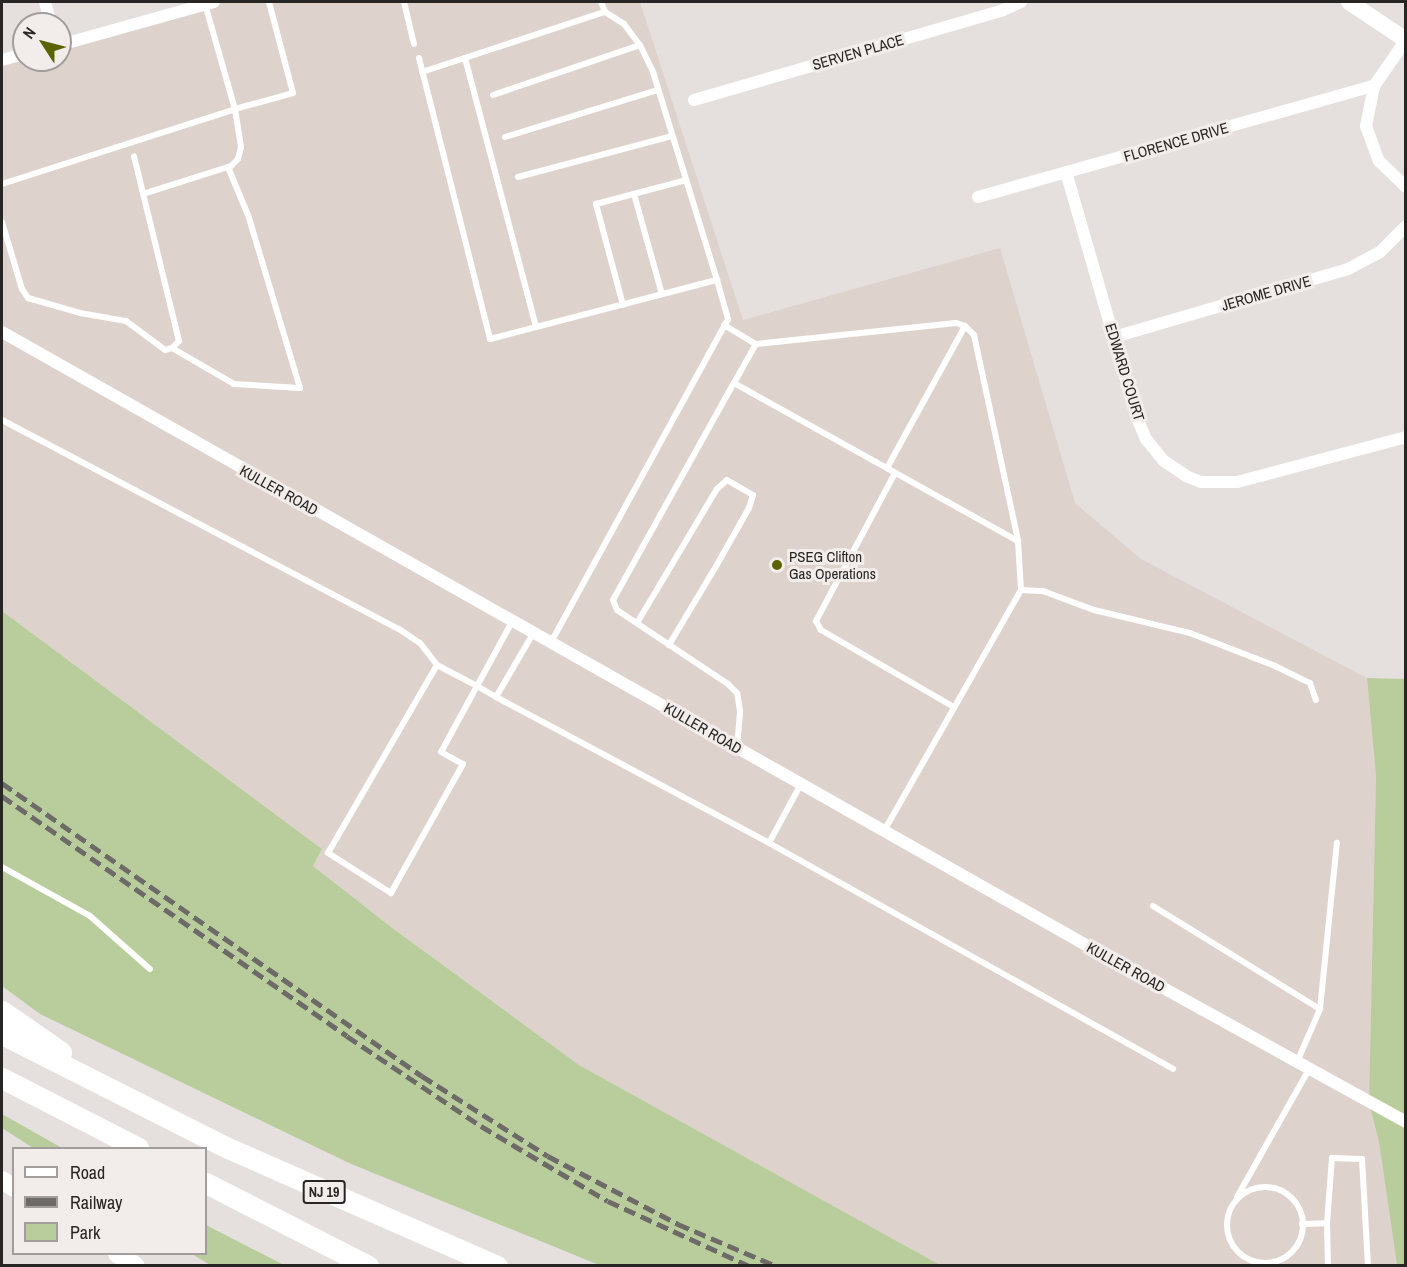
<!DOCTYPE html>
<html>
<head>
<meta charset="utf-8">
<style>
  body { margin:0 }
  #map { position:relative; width:1407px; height:1267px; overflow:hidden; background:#e5e0de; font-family:"Archivo Narrow",sans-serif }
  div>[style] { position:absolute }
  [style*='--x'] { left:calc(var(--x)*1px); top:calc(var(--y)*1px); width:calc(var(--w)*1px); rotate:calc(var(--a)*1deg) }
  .built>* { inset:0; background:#ded2cd }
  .green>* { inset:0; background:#b8cd9b }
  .lane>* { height:6px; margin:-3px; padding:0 3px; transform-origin:3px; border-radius:3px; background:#fff }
  .lane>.ring { margin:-3px; padding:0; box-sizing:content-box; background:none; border:6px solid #fff; border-radius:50% }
  .street>* { height:12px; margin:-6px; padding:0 6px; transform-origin:6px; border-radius:6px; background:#fff }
  .secondary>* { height:16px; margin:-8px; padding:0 8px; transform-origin:8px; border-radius:8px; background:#fff }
  .primary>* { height:18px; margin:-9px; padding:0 9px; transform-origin:9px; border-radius:9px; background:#fff }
  .highway>* { height:21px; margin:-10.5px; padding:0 10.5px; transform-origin:10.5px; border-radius:10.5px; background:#fff }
  .rail>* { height:4.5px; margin-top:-2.25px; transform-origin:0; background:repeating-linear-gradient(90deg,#6d6a68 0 12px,transparent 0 18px) }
  .dots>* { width:16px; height:16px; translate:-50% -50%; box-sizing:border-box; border:3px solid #f2edeb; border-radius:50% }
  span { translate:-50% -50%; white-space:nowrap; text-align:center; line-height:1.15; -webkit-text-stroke:6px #f2edeb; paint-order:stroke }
  .shield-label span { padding:2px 4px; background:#f2edeb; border:2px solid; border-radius:4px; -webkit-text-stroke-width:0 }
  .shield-label { font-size:14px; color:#282625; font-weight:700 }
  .street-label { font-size:15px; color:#282625 }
  .poi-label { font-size:15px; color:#282625 }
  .left { translate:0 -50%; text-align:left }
  .frame { position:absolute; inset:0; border:3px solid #282625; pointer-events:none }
  .legend { position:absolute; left:12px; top:1147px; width:195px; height:108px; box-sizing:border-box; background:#f2edeb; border:2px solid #a19d9c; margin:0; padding:8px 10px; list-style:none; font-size:18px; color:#282625 }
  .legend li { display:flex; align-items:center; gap:12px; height:30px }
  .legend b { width:30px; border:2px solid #a19d9c }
  .north { position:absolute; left:12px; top:12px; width:60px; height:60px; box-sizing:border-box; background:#f2edeb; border:2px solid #a19d9c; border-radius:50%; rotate:306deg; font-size:16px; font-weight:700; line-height:24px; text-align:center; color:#282625 }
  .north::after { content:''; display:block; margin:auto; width:21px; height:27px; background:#5b6300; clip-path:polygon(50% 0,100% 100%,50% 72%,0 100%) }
</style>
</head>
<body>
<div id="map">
  <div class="built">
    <i style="clip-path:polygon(210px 2px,640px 2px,743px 320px,1000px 248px,1075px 503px,1141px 559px,1367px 678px,1376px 776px,1369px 1103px,1379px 1142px,1397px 1265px,940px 1265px,579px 1065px,391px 927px,313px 866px,322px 849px,2px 611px,2px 58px,60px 60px,60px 42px)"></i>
  </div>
  <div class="green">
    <i style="clip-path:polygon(2px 611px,322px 849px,313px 866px,391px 927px,579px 1065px,940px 1265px,599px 1265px,349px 1163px,40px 1014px,2px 986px)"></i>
    <i style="clip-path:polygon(1367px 678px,1405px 679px,1405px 1265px,1397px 1265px,1379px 1142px,1369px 1103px,1376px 776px)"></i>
    <i style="clip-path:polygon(2px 1114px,62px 1148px,33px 1148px,2px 1128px)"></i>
    <i style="clip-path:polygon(206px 1225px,284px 1265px,210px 1265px,192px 1254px,206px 1254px)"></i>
  </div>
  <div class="lane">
    <i style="--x:404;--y:2;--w:43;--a:76.6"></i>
    <i style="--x:601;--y:2;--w:11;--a:68"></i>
    <i style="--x:605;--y:12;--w:22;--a:32"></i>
    <i style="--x:624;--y:24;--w:26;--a:53"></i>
    <i style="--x:640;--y:45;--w:30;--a:64"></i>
    <i style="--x:653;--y:72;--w:218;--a:72.9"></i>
    <i style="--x:205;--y:4;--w:109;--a:74.1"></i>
    <i style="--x:235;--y:109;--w:60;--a:-15.4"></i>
    <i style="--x:293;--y:93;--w:94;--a:-104.8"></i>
    <i style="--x:419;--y:58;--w:290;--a:75.8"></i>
    <i style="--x:490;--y:339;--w:235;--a:-14.6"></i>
    <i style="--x:717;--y:280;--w:41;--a:74.2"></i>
    <i style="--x:728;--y:319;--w:368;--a:118.7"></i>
    <i style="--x:465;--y:58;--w:278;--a:75.2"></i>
    <i style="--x:422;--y:72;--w:193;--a:-18.2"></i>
    <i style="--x:493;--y:95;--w:155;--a:-18.8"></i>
    <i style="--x:505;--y:137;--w:160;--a:-17.1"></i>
    <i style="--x:518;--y:177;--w:159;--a:-14.9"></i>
    <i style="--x:2;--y:184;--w:245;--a:-17.8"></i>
    <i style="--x:235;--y:109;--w:38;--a:81"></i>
    <i style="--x:241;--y:147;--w:12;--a:104"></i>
    <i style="--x:238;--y:159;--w:10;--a:135"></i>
    <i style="--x:231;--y:166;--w:92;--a:162.3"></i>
    <i style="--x:634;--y:194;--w:104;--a:74.4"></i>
    <i style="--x:2;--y:222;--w:70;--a:73.4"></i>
    <i style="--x:22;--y:289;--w:11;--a:56"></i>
    <i style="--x:28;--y:298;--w:54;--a:16.1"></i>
    <i style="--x:80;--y:313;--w:47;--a:9.9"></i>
    <i style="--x:126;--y:321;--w:49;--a:36.6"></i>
    <i style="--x:165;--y:350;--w:7;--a:-16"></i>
    <i style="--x:172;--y:348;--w:10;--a:-45"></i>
    <i style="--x:179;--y:341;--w:190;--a:-103.7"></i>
    <i style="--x:623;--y:305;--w:105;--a:-105"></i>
    <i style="--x:596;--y:204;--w:93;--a:-14.9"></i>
    <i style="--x:724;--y:325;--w:37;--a:31"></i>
    <i style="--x:756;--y:344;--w:201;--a:-6"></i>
    <i style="--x:956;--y:323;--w:9;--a:18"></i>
    <i style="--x:965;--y:326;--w:13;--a:45"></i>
    <i style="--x:974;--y:335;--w:211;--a:77.9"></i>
    <i style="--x:172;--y:348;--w:72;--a:30.1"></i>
    <i style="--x:234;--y:384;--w:66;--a:3.5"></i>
    <i style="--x:300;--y:388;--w:181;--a:-106.7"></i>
    <i style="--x:248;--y:215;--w:52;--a:-112.6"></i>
    <i style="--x:734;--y:383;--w:45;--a:-60.6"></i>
    <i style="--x:2;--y:420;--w:449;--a:27.8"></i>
    <i style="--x:399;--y:629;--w:25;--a:34"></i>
    <i style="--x:420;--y:643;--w:28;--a:52"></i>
    <i style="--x:887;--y:468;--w:162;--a:-61.2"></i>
    <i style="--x:895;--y:473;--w:168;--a:118.1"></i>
    <i style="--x:816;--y:621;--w:10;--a:61"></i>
    <i style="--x:821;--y:630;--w:154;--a:30.1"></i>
    <i style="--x:1021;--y:590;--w:22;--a:3"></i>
    <i style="--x:1043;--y:591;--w:54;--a:20.4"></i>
    <i style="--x:1094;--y:610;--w:99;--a:13.5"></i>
    <i style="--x:1190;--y:633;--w:91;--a:21.2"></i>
    <i style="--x:1275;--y:666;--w:39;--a:26"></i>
    <i style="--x:1310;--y:683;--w:18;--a:71"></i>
    <i style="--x:513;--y:620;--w:150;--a:118.6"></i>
    <i style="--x:441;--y:752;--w:25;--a:29"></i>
    <i style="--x:463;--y:764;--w:148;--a:119.2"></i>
    <i style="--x:391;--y:893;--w:75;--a:-147.6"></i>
    <i style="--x:328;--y:853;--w:217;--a:-59.9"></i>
    <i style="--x:437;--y:665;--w:45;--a:27.7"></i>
    <i style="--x:477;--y:686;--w:22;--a:30"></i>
    <i style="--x:496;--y:697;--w:310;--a:28.1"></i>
    <i style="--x:637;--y:623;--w:156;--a:-59.2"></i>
    <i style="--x:717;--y:489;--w:13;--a:-42"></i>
    <i style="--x:727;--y:480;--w:30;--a:30"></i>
    <i style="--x:753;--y:495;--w:14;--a:107"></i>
    <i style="--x:749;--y:508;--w:69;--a:119.5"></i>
    <i style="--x:715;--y:568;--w:90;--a:120.9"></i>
    <i style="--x:496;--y:697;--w:75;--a:-59.7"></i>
    <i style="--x:737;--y:747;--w:36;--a:-85"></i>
    <i style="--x:740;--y:711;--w:18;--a:-99"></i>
    <i style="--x:737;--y:693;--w:13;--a:-135"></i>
    <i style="--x:728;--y:684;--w:133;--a:-146.3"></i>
    <i style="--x:617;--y:610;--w:11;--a:-112"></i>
    <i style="--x:613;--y:600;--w:248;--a:-60.9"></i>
    <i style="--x:734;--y:383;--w:325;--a:29.1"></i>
    <i style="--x:1018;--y:541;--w:49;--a:86.5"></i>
    <i style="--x:1021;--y:590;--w:277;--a:119.6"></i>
    <i style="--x:801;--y:784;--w:67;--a:118.5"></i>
    <i style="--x:769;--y:843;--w:463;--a:29.2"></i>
    <i style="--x:2;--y:867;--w:101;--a:29.1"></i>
    <i style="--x:90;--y:916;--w:80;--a:41.5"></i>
    <i style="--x:1153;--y:906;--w:196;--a:31.7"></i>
    <i style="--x:1297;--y:1062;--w:58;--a:-66.5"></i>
    <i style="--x:1320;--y:1009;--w:167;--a:-84.2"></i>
    <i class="ring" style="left:1227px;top:1187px;width:70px;height:70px"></i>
    <i style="--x:1237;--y:1197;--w:147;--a:-60.6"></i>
    <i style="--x:1327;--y:1223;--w:43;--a:88.7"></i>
    <i style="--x:1302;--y:1224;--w:25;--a:-2"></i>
    <i style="--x:1327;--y:1223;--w:65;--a:-85.6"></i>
    <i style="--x:1332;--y:1158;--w:30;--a:2"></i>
    <i style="--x:1362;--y:1159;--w:107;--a:86.8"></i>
  </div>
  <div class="street">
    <i style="--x:45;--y:2;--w:23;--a:75"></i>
    <i style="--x:1406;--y:40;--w:56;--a:124.8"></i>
    <i style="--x:1374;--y:86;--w:41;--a:101.3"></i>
    <i style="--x:1366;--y:126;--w:37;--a:70"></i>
    <i style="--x:1379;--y:161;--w:37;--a:44"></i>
    <i style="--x:60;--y:45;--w:160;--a:-15.6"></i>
    <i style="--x:2;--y:60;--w:23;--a:-15"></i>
    <i style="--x:694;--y:100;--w:322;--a:-16.2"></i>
    <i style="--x:1003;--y:10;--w:20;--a:-24"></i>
    <i style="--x:1066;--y:172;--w:256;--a:73.9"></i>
    <i style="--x:1137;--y:418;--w:23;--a:67"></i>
    <i style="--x:1146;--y:439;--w:28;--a:51"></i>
    <i style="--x:1164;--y:461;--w:27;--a:34"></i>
    <i style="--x:1186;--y:476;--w:16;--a:22"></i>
    <i style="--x:1201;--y:482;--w:36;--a:0"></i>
    <i style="--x:1237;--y:482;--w:175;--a:-14.9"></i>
    <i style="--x:978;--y:197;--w:411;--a:-15.7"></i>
    <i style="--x:2;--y:332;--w:1261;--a:29.49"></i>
    <i style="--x:1100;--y:953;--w:350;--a:28.9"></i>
    <i style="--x:1114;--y:337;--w:244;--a:-16.2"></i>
    <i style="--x:1348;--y:269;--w:36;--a:-28"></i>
    <i style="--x:1380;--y:252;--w:37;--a:-45"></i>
  </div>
  <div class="secondary">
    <i style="--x:1349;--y:2;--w:69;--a:33.7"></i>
  </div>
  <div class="primary">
    <i style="--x:2;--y:1180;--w:14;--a:34"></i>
    <i style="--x:117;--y:1254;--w:22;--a:32"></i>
  </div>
  <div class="highway">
    <i style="--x:2;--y:1011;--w:72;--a:34.8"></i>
    <i style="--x:2;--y:1034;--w:253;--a:26.8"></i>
    <i style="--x:228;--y:1148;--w:294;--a:23.7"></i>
    <i style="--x:2;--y:1078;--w:153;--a:27.2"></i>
    <i style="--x:206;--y:1183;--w:182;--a:27.1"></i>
  </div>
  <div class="rail">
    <i style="--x:2;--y:783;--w:512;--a:34.9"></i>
    <i style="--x:422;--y:1076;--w:149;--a:32.4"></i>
    <i style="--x:548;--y:1156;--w:147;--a:27.6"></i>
    <i style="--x:678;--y:1224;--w:107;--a:23.2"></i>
    <i style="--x:2;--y:796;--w:420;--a:34.8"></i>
    <i style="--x:347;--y:1036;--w:161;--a:33.9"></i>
    <i style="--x:481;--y:1126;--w:147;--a:30.6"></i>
    <i style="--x:608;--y:1201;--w:155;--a:24.7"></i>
  </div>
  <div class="dots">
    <i style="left:777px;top:565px;background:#5b6300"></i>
  </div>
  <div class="shield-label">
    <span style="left:324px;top:1192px">NJ 19</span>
  </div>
  <div class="street-label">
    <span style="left:858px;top:52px;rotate:-16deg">SERVEN PLACE</span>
    <span style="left:1176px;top:142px;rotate:-16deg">FLORENCE DRIVE</span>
    <span style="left:1266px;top:293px;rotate:-16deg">JEROME DRIVE</span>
    <span style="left:1125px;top:372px;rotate:73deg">EDWARD COURT</span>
    <span style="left:279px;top:490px;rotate:29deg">KULLER ROAD</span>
    <span style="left:703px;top:728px;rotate:30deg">KULLER ROAD</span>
    <span style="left:1126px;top:967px;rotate:29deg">KULLER ROAD</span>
  </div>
  <div class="poi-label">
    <span class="left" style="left:789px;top:565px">PSEG Clifton<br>Gas Operations</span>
  </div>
  <div class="frame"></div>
  <ul class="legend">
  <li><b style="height:8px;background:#fff"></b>Road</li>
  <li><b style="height:8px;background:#6d6a68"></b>Railway</li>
  <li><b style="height:16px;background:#b8cd9b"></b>Park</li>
  </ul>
  <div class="north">N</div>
</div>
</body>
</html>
